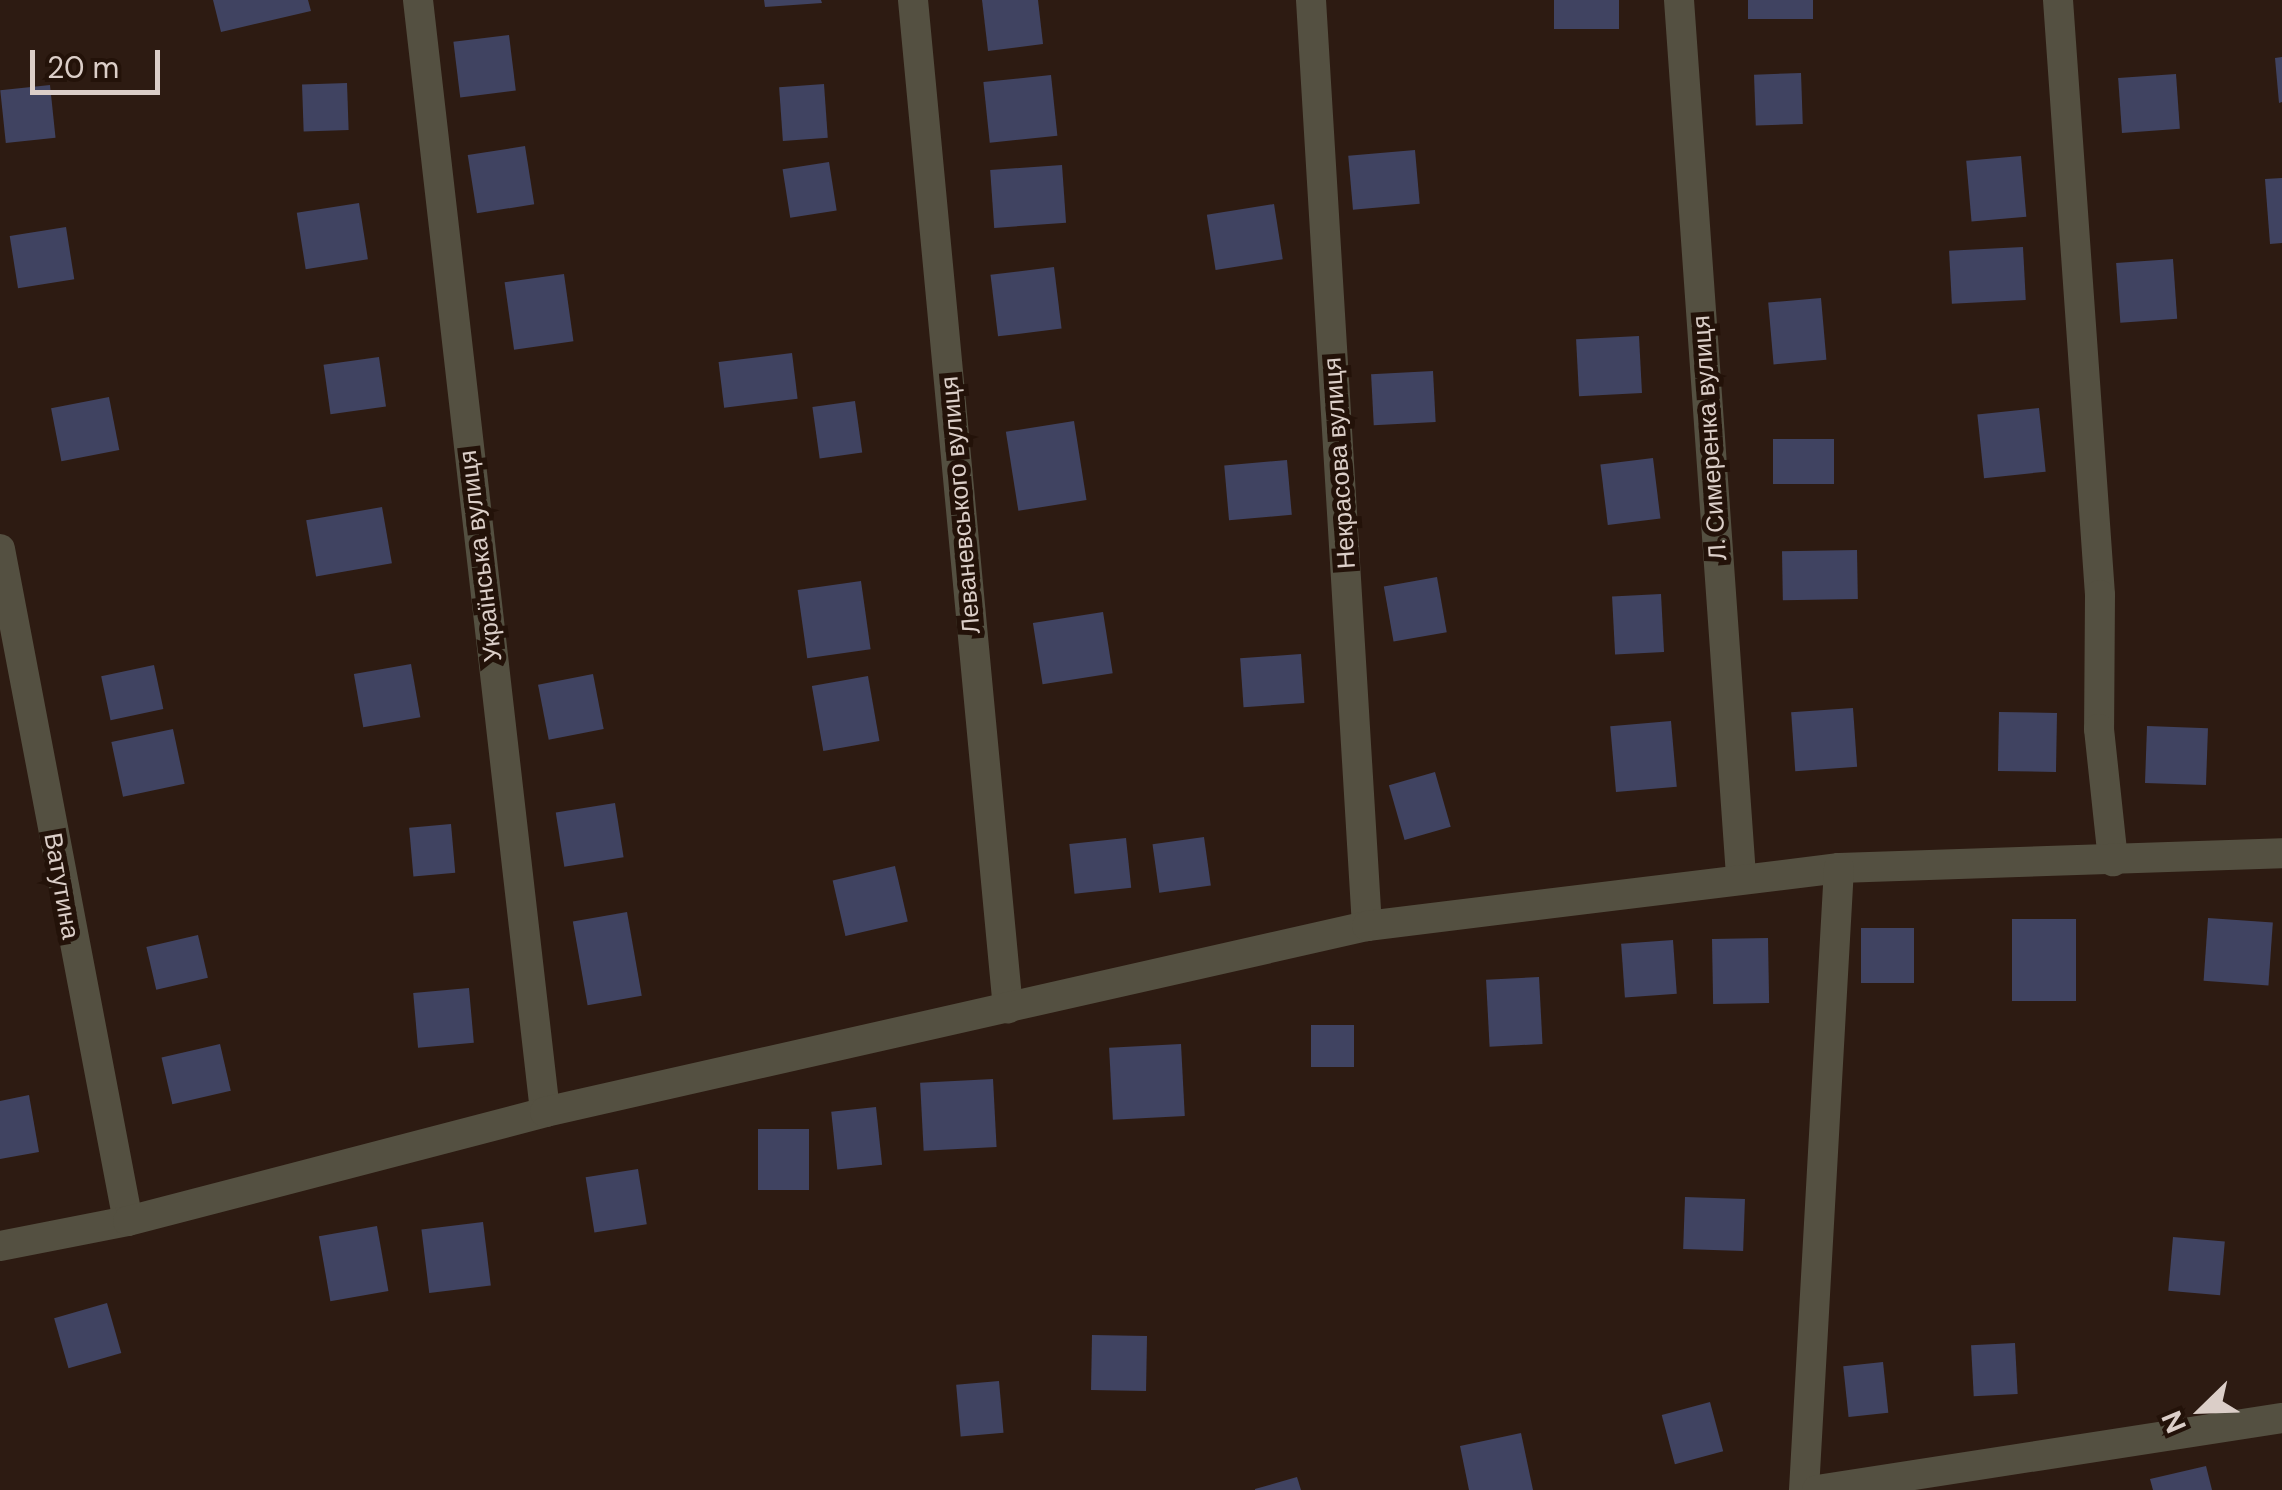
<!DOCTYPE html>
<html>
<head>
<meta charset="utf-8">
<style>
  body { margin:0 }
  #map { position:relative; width:2282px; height:1490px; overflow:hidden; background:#2d1b12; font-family:"DM Sans",sans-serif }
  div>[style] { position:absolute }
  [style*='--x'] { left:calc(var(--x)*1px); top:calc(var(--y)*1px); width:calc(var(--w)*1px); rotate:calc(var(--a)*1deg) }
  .building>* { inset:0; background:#404361; transform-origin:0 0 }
  .minor>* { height:30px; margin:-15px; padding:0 15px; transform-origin:15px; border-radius:15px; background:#545041 }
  span { translate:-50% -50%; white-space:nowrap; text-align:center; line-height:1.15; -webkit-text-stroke:10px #231209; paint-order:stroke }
  .street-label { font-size:25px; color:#dbcec8 }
  .north { position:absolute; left:2152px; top:1360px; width:100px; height:100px; -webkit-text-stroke:8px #231209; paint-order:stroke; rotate:247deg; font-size:28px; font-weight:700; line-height:40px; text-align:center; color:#dbcec8 }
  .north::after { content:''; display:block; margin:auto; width:35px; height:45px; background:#dbcec8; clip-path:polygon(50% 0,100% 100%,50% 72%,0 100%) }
  .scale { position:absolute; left:30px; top:50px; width:130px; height:45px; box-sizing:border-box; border:5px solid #dbcec8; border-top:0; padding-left:12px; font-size:30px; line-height:35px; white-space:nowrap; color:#dbcec8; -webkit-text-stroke:8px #231209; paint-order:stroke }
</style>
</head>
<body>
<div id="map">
  <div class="building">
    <i style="clip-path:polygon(213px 0,308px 0,311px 11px,221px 32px)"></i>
    <i style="clip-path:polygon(764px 0,821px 0,822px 3px,765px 7px)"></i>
    <i style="clip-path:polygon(982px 0,1038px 0,1043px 44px,988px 51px)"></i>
    <i style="left:1554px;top:0;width:65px;height:29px"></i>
    <i style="left:1748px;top:0;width:65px;height:19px"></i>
    <i style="left:509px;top:35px;width:56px;height:56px;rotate:83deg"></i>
    <i style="clip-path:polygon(2282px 57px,2282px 102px,2279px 103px,2275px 58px)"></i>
    <i style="left:1801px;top:73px;width:51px;height:47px;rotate:88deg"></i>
    <i style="left:2176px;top:74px;width:55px;height:58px;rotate:86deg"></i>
    <i style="left:1051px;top:75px;width:61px;height:68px;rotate:84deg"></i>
    <i style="left:347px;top:83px;width:47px;height:45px;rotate:88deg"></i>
    <i style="left:824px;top:84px;width:54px;height:45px;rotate:86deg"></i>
    <i style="left:50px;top:85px;width:53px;height:50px;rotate:84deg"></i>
    <i style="left:525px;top:146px;width:59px;height:58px;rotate:81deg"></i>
    <i style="left:1415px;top:150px;width:54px;height:67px;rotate:85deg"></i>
    <i style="left:2021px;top:156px;width:61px;height:55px;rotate:85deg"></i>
    <i style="left:829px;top:162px;width:49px;height:47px;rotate:81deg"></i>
    <i style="left:1062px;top:165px;width:58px;height:72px;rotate:86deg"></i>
    <i style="clip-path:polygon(2282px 178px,2282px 243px,2270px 244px,2265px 179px)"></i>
    <i style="left:359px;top:203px;width:57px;height:63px;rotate:81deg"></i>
    <i style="left:1274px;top:204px;width:56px;height:68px;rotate:81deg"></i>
    <i style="left:66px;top:227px;width:53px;height:57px;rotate:81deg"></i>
    <i style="left:2023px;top:247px;width:53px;height:74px;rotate:87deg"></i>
    <i style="left:2173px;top:259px;width:60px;height:57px;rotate:86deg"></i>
    <i style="left:1054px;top:267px;width:62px;height:64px;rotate:83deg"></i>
    <i style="left:564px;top:274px;width:68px;height:60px;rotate:82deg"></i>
    <i style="left:1821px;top:298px;width:62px;height:53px;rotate:85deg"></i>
    <i style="left:1639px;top:336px;width:57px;height:63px;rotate:87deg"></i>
    <i style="left:792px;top:353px;width:46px;height:74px;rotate:83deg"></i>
    <i style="left:379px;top:357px;width:50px;height:56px;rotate:82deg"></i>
    <i style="left:1433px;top:371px;width:51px;height:62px;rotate:87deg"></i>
    <i style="left:109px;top:397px;width:54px;height:59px;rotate:79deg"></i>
    <i style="left:855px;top:401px;width:52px;height:43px;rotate:82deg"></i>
    <i style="left:2039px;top:408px;width:64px;height:62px;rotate:84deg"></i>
    <i style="left:1074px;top:421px;width:80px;height:69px;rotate:81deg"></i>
    <i style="left:1773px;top:439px;width:61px;height:45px"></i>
    <i style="left:1653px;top:458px;width:61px;height:53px;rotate:83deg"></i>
    <i style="left:1287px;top:460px;width:55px;height:63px;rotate:85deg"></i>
    <i style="left:382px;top:507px;width:57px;height:77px;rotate:80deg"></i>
    <i style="left:1857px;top:550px;width:49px;height:75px;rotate:89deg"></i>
    <i style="left:1437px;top:577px;width:56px;height:54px;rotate:80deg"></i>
    <i style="left:861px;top:581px;width:69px;height:64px;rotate:82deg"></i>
    <i style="left:1661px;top:594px;width:58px;height:49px;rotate:87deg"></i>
    <i style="left:1103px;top:612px;width:62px;height:71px;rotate:81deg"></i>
    <i style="left:1301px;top:654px;width:49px;height:61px;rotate:86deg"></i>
    <i style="left:411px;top:664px;width:54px;height:58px;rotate:80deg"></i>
    <i style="left:154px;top:665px;width:45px;height:54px;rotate:78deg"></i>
    <i style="left:593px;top:674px;width:56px;height:56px;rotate:79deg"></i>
    <i style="left:868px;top:676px;width:66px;height:57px;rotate:80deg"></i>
    <i style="left:1853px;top:708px;width:59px;height:62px;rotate:86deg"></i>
    <i style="left:1999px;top:712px;width:58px;height:59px;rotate:1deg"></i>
    <i style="left:1671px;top:721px;width:66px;height:61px;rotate:85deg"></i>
    <i style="left:2147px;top:726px;width:61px;height:57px;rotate:2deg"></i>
    <i style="left:173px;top:729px;width:56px;height:63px;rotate:78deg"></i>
    <i style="left:1435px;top:772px;width:57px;height:48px;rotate:74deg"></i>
    <i style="left:615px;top:803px;width:55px;height:60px;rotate:81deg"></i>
    <i style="left:451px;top:824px;width:49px;height:42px;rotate:85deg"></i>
    <i style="left:1204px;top:837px;width:49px;height:52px;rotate:82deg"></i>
    <i style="left:1126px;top:838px;width:50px;height:57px;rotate:84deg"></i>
    <i style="left:895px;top:866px;width:57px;height:64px;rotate:77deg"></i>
    <i style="left:627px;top:912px;width:85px;height:55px;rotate:80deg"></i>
    <i style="left:2208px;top:918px;width:65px;height:63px;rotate:4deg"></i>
    <i style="left:2012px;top:919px;width:64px;height:82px"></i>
    <i style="left:1914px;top:928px;width:55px;height:53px;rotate:90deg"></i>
    <i style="left:198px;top:935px;width:44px;height:53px;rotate:77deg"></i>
    <i style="left:1768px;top:938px;width:65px;height:56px;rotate:89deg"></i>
    <i style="left:1673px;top:940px;width:54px;height:52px;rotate:86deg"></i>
    <i style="left:1539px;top:977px;width:67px;height:53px;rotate:87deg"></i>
    <i style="left:469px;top:988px;width:55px;height:56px;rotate:85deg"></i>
    <i style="left:1311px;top:1025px;width:43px;height:42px"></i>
    <i style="left:220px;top:1044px;width:48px;height:60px;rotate:77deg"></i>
    <i style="left:1181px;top:1044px;width:72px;height:72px;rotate:87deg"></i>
    <i style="left:993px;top:1079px;width:68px;height:73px;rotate:87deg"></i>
    <i style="clip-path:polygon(29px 1095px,39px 1152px,0 1159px,0 1101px)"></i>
    <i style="left:876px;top:1107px;width:58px;height:45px;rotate:84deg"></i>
    <i style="left:758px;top:1129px;width:51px;height:61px"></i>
    <i style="left:638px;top:1169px;width:56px;height:53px;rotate:81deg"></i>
    <i style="left:1685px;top:1197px;width:60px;height:52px;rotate:2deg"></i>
    <i style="left:483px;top:1222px;width:64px;height:62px;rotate:83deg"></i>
    <i style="left:377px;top:1226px;width:66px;height:59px;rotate:80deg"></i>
    <i style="left:2173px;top:1237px;width:52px;height:54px;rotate:5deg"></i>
    <i style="left:107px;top:1303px;width:52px;height:55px;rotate:74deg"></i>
    <i style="left:1092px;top:1335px;width:55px;height:55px;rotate:1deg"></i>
    <i style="left:2015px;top:1343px;width:51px;height:44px;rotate:87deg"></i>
    <i style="left:1883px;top:1362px;width:51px;height:40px;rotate:84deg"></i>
    <i style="left:999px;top:1381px;width:52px;height:43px;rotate:85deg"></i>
    <i style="left:1710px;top:1402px;width:51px;height:50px;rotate:75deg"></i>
    <i style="clip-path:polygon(1521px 1433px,1533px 1490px,1469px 1490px,1460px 1446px)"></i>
    <i style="clip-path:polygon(2206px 1466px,2212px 1490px,2153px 1490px,2150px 1479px)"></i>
    <i style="clip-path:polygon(1297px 1477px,1301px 1490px,1255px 1490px,1255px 1489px)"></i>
  </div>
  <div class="minor">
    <i style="--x:418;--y:0;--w:1119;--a:83.48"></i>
    <i style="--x:913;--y:0;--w:1013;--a:84.62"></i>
    <i style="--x:1311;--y:0;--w:928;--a:86.54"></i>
    <i style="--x:1679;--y:0;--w:878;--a:85.95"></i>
    <i style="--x:2058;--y:0;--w:596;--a:85.96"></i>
    <i style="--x:2100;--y:595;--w:134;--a:90.4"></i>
    <i style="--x:2099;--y:729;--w:133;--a:83.9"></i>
    <i style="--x:0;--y:549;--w:684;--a:79.22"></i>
    <i style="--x:0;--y:1246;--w:130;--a:-11.1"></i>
    <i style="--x:128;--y:1221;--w:431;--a:-14.6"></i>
    <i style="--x:545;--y:1112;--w:843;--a:-12.75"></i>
    <i style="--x:1367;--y:926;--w:476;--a:-7"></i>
    <i style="--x:1839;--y:868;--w:443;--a:-1.9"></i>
    <i style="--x:1804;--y:1490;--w:623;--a:-86.78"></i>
    <i style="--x:1817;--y:1490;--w:471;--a:-8.8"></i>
  </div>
  <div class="street-label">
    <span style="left:1710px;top:438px;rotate:-94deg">Л. Симеренка вулиця</span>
    <span style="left:1340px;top:463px;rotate:-94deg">Некрасова вулиця</span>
    <span style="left:961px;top:505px;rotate:-95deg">Леваневського вулиця</span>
    <span style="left:481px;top:556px;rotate:-97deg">Українська вулиця</span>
    <span style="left:61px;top:886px;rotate:80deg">Ватутина</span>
  </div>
  <div class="north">N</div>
  <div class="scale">20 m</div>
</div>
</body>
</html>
